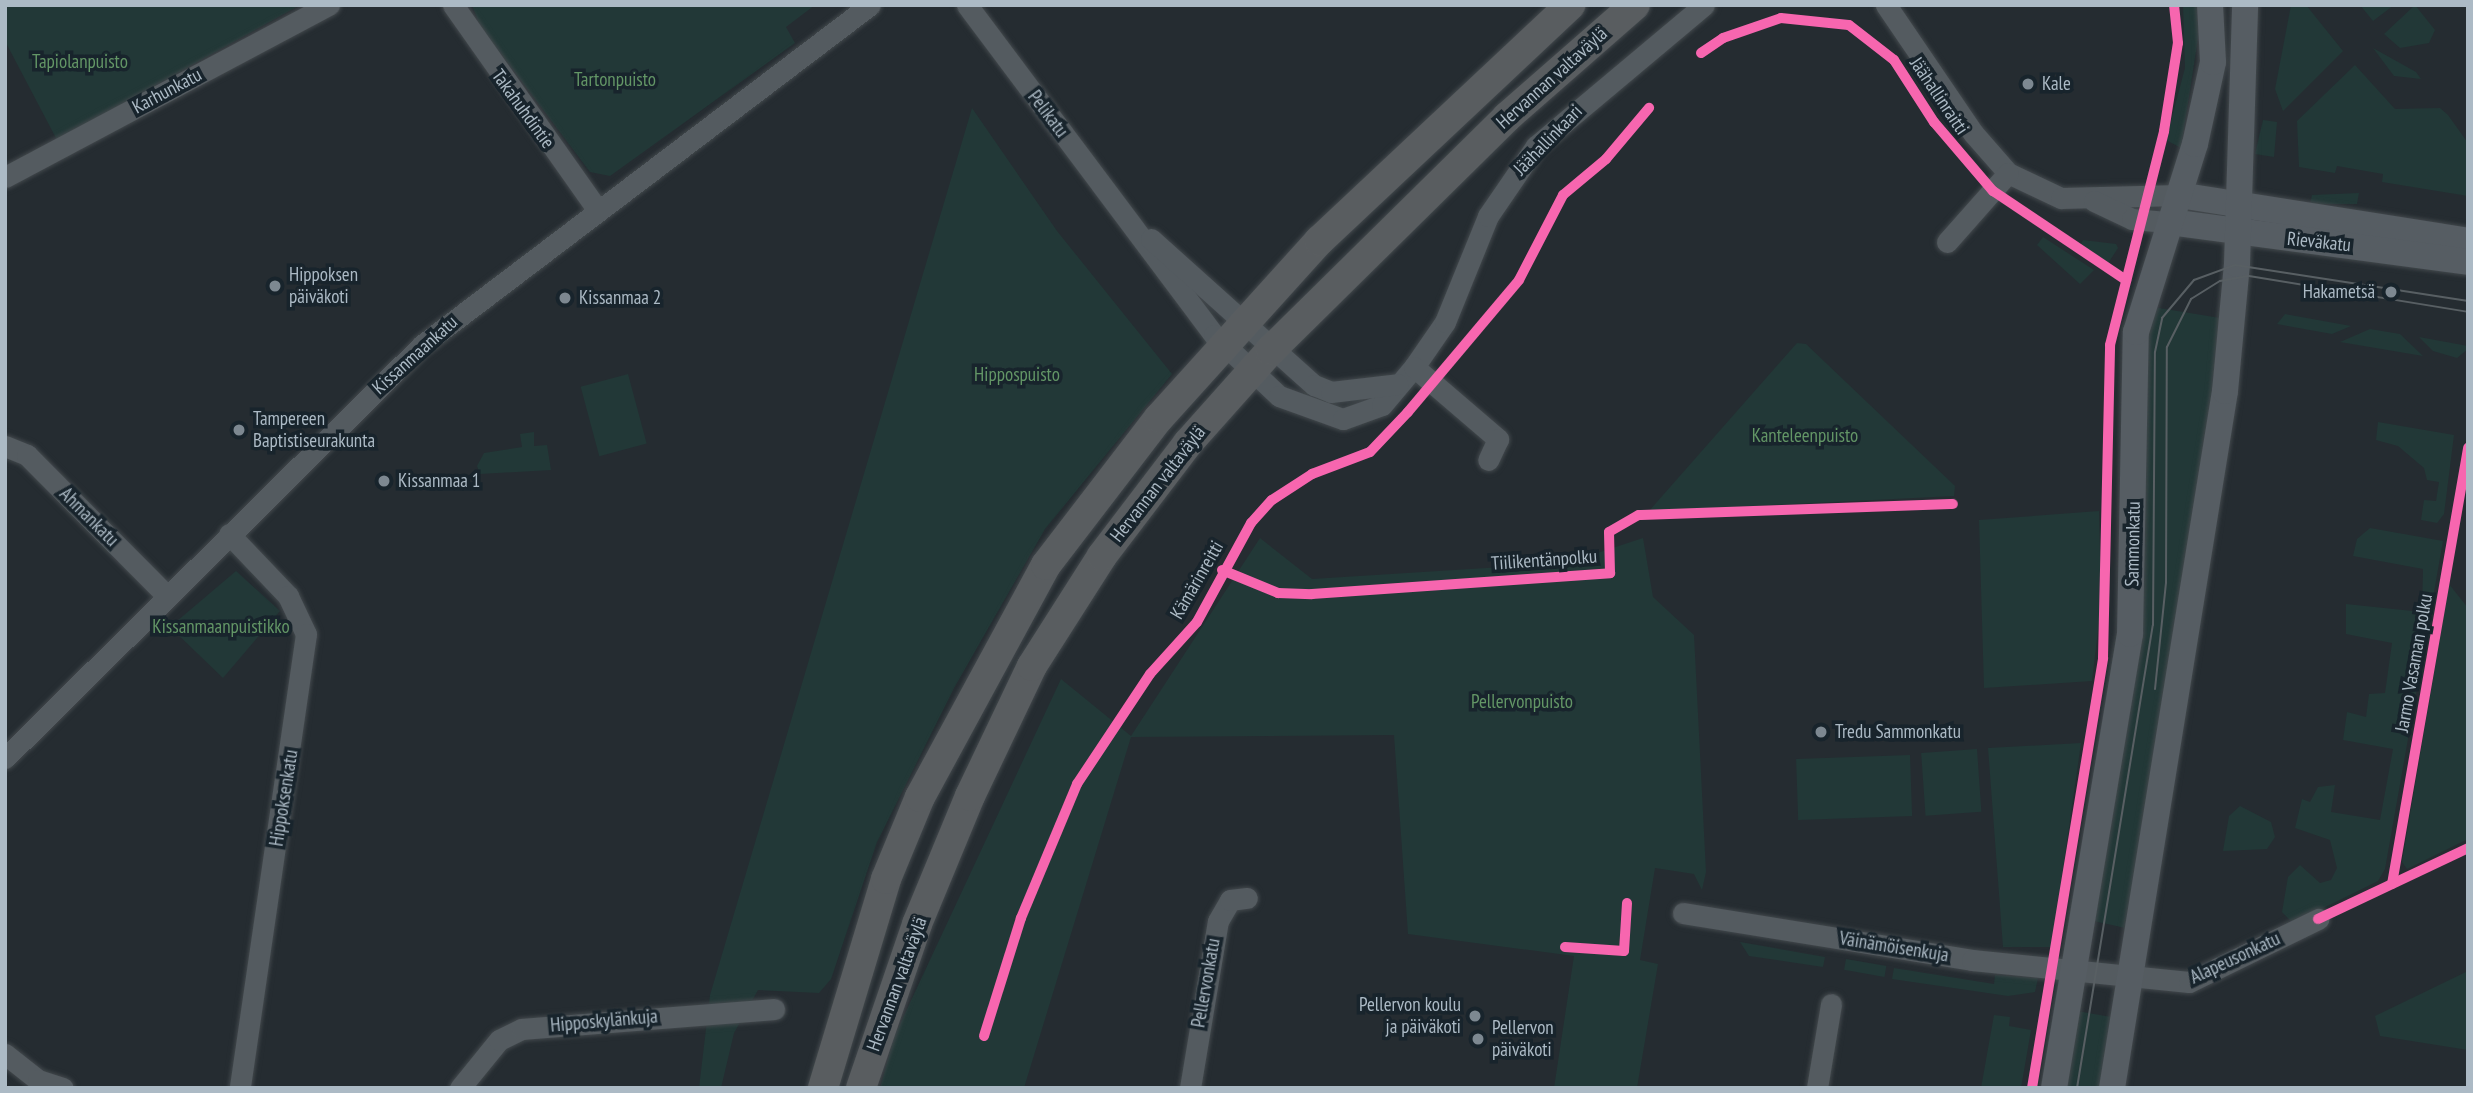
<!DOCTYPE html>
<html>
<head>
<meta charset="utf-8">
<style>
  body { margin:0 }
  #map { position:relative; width:2473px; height:1093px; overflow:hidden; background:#252c31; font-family:"PT Sans Narrow",sans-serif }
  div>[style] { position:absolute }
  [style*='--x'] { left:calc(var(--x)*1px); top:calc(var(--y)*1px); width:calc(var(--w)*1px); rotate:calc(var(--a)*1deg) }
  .green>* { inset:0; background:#223837; transform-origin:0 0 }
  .roads { filter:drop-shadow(0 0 2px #42484c) drop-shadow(0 0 2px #42484c) }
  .minor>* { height:21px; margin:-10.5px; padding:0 10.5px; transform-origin:10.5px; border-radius:10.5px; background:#545b60 }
  .major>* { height:26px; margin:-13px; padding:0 13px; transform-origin:13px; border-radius:13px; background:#565d63 }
  .highway>* { height:30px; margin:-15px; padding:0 15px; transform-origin:15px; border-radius:15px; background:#595d60 }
  .tram>* { height:2px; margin:-1px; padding:0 1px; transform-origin:1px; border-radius:1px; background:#585f63 }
  .cycleway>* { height:10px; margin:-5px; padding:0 5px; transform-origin:5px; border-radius:5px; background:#f766af }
  .dots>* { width:19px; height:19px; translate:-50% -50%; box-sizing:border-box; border:4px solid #18242c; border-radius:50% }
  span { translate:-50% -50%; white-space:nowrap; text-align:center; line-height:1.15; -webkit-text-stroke:7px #18242c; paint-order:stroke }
  .park-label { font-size:19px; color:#639666 }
  .street-label { font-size:19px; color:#acbac5 }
  .poi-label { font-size:19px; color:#acbac5 }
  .left { translate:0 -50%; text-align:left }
  .right { translate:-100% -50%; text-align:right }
  .frame { position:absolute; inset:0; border:7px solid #acbac5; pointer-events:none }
</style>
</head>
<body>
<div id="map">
  <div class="green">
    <i style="clip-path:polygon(5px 5px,300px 5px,57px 140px,5px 41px)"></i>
    <i style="clip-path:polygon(472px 5px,815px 5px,786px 27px,795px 43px,610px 176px,590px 172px,480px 26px)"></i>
    <i style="clip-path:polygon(2183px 5px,2196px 5px,2199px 32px,2181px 148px,2166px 140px,2185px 68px)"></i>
    <i style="clip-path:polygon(2291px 5px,2306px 5px,2343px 51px,2283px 111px,2275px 89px)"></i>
    <i style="clip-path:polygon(2360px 5px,2394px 5px,2373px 21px)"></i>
    <i style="clip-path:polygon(2415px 5px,2435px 30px,2429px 43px,2400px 48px,2384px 34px)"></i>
    <i style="clip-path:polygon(2373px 48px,2416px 72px,2421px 79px,2394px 76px)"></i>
    <i style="clip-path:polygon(2355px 65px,2395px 109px,2440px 108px,2448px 115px,2468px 143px,2468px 196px,2382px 182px,2383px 174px,2337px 166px,2335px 173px,2299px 167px,2297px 121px)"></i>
    <i style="clip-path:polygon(972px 108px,1057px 231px,1172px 374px,1045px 529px,954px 688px,877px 842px,831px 979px,819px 993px,758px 990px,734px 1033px,721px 1088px,699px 1088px,710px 995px)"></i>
    <i style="clip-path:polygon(2263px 120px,2277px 122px,2274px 157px,2255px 154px)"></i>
    <i style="clip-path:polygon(2359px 193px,2357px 204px,2310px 204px,2312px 195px)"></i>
    <i style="clip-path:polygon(2043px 237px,2094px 270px,2080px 284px,2037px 245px)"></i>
    <i style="clip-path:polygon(2083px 240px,2116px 244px,2118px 248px,2107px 265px,2079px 247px)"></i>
    <i style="clip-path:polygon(2153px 307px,2220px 318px,2217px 379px,2130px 929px,2089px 920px,2134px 651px,2139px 377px)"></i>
    <i style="clip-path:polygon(2285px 314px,2351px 326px,2332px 334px,2277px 324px)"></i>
    <i style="clip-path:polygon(2370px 329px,2400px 334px,2423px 356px,2340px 342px)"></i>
    <i style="clip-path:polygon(2419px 337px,2468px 346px,2468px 349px,2457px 358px,2433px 351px)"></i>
    <i style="clip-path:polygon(1797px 343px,1806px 344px,1955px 486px,1954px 496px,1649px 511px)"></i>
    <i style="left:628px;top:374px;width:72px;height:49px;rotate:75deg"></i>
    <i style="clip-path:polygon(2378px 422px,2454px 435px,2444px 514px,2437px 523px,2421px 520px,2424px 500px,2436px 501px,2439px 482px,2427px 480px,2424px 468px,2398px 446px,2376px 440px)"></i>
    <i style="clip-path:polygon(534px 432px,534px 446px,547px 445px,551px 470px,480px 474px,477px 466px,484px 453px,522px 447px,520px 434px)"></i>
    <i style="clip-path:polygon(2099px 511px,2101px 605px,2092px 681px,1984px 688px,1979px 520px)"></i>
    <i style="clip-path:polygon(2370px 528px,2443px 541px,2385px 869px,2378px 881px,2293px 923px,2282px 912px,2288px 877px,2300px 865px,2320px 883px,2331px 880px,2337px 868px,2330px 840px,2295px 828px,2302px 799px,2310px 802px,2318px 787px,2335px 785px,2331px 812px,2380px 820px,2393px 749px,2343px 740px,2347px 712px,2366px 717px,2369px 694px,2385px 693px,2392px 643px,2346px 634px,2346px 604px,2422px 612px,2423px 569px,2353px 556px,2357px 539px)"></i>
    <i style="clip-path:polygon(1260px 538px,1312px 579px,1567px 563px,1643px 538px,1653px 597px,1694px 635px,1706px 872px,1702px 890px,1694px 874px,1655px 868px,1640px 960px,1658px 964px,1637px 1088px,1554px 1088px,1574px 956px,1408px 934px,1394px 735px,1131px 737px,1024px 1088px,880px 1088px,894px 1037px,1061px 679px,1131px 736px)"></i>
    <i style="clip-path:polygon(236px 571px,280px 611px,223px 678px,170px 627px)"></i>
    <i style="clip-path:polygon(2449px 584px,2468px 608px,2468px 839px,2407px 869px,2402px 862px)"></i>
    <i style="clip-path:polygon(2081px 743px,2052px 947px,2003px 947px,1988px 748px)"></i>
    <i style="left:1977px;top:749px;width:63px;height:56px;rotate:86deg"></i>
    <i style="left:1910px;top:755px;width:61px;height:114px;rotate:88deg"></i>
    <i style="clip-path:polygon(2240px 806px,2271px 822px,2275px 837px,2267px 849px,2223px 851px,2229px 816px)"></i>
    <i style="clip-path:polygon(1740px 942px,1825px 957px,1823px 967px,1749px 956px)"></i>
    <i style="left:1846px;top:959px;width:41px;height:11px;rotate:10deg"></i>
    <i style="clip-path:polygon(1894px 968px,1994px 984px,1995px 975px,2038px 978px,2035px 992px,2008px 996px,1892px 979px)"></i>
    <i style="clip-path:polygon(2468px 971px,2468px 1050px,2380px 1036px,2375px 1016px)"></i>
    <i style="left:2077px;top:1011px;width:36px;height:78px;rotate:10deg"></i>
    <i style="clip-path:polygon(1994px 1015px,2010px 1017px,2009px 1026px,2031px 1030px,2021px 1088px,1981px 1088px)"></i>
  </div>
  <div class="roads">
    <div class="minor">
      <i style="--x:453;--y:5;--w:250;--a:54.8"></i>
      <i style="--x:967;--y:5;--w:412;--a:53.2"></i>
      <i style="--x:1214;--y:335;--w:89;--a:43.2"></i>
      <i style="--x:1279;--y:396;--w:68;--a:19.8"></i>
      <i style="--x:1343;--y:419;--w:41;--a:-19.7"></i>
      <i style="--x:1382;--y:405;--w:50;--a:-49.9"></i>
      <i style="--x:1414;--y:367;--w:55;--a:-55.4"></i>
      <i style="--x:1445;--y:322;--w:114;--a:-67.9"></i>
      <i style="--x:1488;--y:216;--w:85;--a:-55.6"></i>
      <i style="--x:1536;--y:146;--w:219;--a:-40"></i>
      <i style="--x:1886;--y:5;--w:155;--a:55.8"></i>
      <i style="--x:1973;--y:133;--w:53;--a:48.8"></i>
      <i style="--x:2008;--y:173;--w:59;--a:25.3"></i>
      <i style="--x:2061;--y:198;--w:118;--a:-1.5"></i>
      <i style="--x:5;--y:177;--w:367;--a:-28"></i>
      <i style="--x:2094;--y:201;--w:42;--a:25.3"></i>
      <i style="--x:2132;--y:219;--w:38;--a:5"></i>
      <i style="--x:1151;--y:239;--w:219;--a:41.9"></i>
      <i style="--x:1314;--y:385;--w:18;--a:22"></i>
      <i style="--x:1331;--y:392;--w:67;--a:-6.8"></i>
      <i style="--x:1947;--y:242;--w:92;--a:-48.5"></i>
      <i style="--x:1414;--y:367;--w:111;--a:40.6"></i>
      <i style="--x:1498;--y:439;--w:23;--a:115"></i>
      <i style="--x:5;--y:446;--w:24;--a:22"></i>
      <i style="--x:27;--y:455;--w:199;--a:45.2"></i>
      <i style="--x:229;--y:534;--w:86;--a:46.4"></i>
      <i style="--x:288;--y:596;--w:42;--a:64.7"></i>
      <i style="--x:306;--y:634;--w:459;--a:98.3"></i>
      <i style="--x:5;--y:758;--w:587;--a:-44.72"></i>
      <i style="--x:422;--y:345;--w:562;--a:-37.2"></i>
      <i style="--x:1683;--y:913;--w:293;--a:9.2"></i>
      <i style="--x:1972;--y:960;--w:218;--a:5.8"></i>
      <i style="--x:2189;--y:982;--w:144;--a:-26"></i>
      <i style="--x:5;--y:1054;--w:42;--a:38.2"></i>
      <i style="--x:38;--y:1080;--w:26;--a:18"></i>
      <i style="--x:460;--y:1088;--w:62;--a:-50.9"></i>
      <i style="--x:499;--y:1040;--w:25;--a:-26"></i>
      <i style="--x:522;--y:1029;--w:253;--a:-4.5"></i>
      <i style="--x:1190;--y:1088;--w:169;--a:-80.5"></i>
      <i style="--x:1218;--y:921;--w:24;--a:-60"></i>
      <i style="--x:1230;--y:900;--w:17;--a:-7"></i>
      <i style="--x:1817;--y:1088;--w:85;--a:-80.5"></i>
    </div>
    <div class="major">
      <i style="--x:2179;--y:195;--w:293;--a:9"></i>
      <i style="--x:2170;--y:222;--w:301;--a:7.6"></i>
      <i style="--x:2054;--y:1088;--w:460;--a:-80.5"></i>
      <i style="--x:2130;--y:634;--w:302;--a:-88.9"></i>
      <i style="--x:2136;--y:332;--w:197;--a:-72.6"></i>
      <i style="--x:2195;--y:144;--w:84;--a:-77.6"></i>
      <i style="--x:2213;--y:62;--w:57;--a:-93"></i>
      <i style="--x:2112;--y:1088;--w:706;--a:-80.79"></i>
      <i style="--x:2225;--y:391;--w:128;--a:-84.6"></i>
      <i style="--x:2237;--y:264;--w:259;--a:-88.2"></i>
    </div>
    <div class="highway">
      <i style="--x:823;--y:1088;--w:218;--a:-73.2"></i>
      <i style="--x:886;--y:879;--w:89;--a:-67.5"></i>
      <i style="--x:920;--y:797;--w:264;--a:-61.5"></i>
      <i style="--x:1046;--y:565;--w:185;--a:-52.5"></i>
      <i style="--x:1159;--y:418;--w:239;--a:-47.9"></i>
      <i style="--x:1319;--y:241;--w:345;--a:-43.2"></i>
      <i style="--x:861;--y:1088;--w:173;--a:-71.1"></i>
      <i style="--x:917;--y:924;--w:139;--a:-67.5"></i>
      <i style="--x:970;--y:796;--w:144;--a:-64.5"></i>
      <i style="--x:1032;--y:666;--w:130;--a:-57.5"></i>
      <i style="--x:1102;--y:556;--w:142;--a:-52.7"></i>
      <i style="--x:1188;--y:443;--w:125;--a:-48.3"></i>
      <i style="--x:1271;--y:350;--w:332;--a:-44.6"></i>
      <i style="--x:1507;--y:117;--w:170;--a:-41.2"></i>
    </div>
  </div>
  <div class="tram">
    <i style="--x:2155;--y:689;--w:107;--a:-84.1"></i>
    <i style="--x:2166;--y:583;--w:236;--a:-89.8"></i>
    <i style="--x:2167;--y:347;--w:54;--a:-63.4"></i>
    <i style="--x:2191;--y:299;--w:34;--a:-32"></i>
    <i style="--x:2220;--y:281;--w:29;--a:-10"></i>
    <i style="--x:2249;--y:276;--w:222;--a:9.3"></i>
    <i style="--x:2077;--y:1088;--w:469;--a:-80.7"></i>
    <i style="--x:2153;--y:625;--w:273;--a:-89.6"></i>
    <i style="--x:2155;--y:352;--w:35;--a:-78"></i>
    <i style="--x:2162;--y:318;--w:50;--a:-49.9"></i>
    <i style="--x:2194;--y:280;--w:44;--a:-20.1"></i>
    <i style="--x:2235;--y:265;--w:236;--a:8.8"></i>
  </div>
  <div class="cycleway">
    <i style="--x:1701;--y:53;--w:27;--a:-34"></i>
    <i style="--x:1723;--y:38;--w:61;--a:-19"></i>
    <i style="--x:1781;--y:18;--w:68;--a:5.9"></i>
    <i style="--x:1849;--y:25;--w:57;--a:37.9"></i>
    <i style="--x:1894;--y:60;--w:74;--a:57.2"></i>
    <i style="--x:1934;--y:122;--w:91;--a:49.5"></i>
    <i style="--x:1993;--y:191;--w:160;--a:33.8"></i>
    <i style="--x:1222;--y:570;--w:61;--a:22.3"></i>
    <i style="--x:1278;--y:593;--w:34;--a:2"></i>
    <i style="--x:1312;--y:594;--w:299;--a:-4"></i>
    <i style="--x:1610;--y:573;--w:41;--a:-91.4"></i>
    <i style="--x:1609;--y:532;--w:34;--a:-30"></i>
    <i style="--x:1639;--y:515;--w:314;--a:-2"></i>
    <i style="--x:2392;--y:884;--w:443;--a:-80.1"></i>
    <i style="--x:2318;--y:919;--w:166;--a:-25.3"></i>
    <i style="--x:1565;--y:947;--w:59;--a:3.9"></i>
    <i style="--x:1624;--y:951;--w:48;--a:-86.4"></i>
    <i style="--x:984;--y:1036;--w:124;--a:-72.6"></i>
    <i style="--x:1021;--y:918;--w:145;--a:-67.3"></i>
    <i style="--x:1077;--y:784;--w:132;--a:-56.4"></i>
    <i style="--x:1150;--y:674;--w:70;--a:-47.9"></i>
    <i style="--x:1197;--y:622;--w:113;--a:-61.4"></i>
    <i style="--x:1251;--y:523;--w:31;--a:-48"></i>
    <i style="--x:1272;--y:500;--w:48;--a:-33"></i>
    <i style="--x:1312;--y:474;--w:62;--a:-20.8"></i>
    <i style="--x:1370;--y:452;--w:55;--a:-46.5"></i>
    <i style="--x:1408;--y:412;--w:172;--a:-49.9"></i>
    <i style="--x:1519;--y:280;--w:96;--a:-62.6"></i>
    <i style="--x:1563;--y:195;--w:56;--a:-39.9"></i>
    <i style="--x:1606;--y:159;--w:67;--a:-49.9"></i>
    <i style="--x:2032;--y:1088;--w:436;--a:-80.6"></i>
    <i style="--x:2103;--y:658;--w:313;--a:-88.7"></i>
    <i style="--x:2110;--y:345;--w:221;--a:-75.8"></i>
    <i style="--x:2164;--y:131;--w:89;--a:-81"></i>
    <i style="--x:2178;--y:43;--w:38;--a:-96"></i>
  </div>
  <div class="dots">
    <i style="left:2028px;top:84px;background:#7d8891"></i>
    <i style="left:275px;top:286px;background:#7d8891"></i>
    <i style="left:2391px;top:292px;background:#7d8891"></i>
    <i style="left:565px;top:298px;background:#7d8891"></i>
    <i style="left:239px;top:430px;background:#7d8891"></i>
    <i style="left:384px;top:481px;background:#7d8891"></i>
    <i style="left:1821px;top:732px;background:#7d8891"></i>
    <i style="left:1475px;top:1016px;background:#7d8891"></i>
    <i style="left:1478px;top:1039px;background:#7d8891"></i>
  </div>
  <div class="park-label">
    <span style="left:80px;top:62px">Tapiolanpuisto</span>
    <span style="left:615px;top:80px">Tartonpuisto</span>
    <span style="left:1017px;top:375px">Hippospuisto</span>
    <span style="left:1805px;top:436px">Kanteleenpuisto</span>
    <span style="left:221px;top:627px">Kissanmaanpuistikko</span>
    <span style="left:1522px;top:702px">Pellervonpuisto</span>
  </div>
  <div class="street-label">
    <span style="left:1552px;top:78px;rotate:-42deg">Hervannan valtaväylä</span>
    <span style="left:167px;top:91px;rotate:-28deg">Karhunkatu</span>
    <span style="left:1939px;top:96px;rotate:56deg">Jäähallinraitti</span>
    <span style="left:523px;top:109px;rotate:54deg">Takahuhdintie</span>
    <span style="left:1048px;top:114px;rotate:53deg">Pelikatu</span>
    <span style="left:1548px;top:140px;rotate:-46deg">Jäähallinkaari</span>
    <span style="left:2319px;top:242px;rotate:6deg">Rieväkatu</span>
    <span style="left:415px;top:355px;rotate:-42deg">Kissanmaankatu</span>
    <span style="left:1158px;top:484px;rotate:-52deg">Hervannan valtaväylä</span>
    <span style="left:89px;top:517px;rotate:45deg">Ahmankatu</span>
    <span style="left:2133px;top:544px;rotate:-89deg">Sammonkatu</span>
    <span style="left:1544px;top:560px;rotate:-4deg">Tiilikentänpolku</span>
    <span style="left:1197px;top:580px;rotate:-60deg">Kämärinreitti</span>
    <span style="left:2414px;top:663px;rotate:-80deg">Jarmo Vasaman polku</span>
    <span style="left:284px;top:798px;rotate:-81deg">Hippoksenkatu</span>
    <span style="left:1894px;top:947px;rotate:9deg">Väinämöisenkuja</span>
    <span style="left:2235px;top:958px;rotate:-25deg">Alapeusonkatu</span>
    <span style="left:1206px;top:983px;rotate:-80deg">Pellervonkatu</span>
    <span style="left:897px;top:984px;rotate:-70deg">Hervannan valtaväylä</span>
    <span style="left:604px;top:1021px;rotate:-5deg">Hipposkylänkuja</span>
  </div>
  <div class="poi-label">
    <span class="left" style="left:2042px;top:84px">Kale</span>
    <span class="left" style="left:289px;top:286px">Hippoksen<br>päiväkoti</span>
    <span class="right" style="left:2375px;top:292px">Hakametsä</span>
    <span class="left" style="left:579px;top:298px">Kissanmaa 2</span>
    <span class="left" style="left:253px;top:430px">Tampereen<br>Baptistiseurakunta</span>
    <span class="left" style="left:398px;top:481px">Kissanmaa 1</span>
    <span class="left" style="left:1835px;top:732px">Tredu Sammonkatu</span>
    <span class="right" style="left:1461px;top:1016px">Pellervon koulu<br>ja päiväkoti</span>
    <span class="left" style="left:1492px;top:1039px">Pellervon<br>päiväkoti</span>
  </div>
  <div class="frame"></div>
</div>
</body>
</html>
